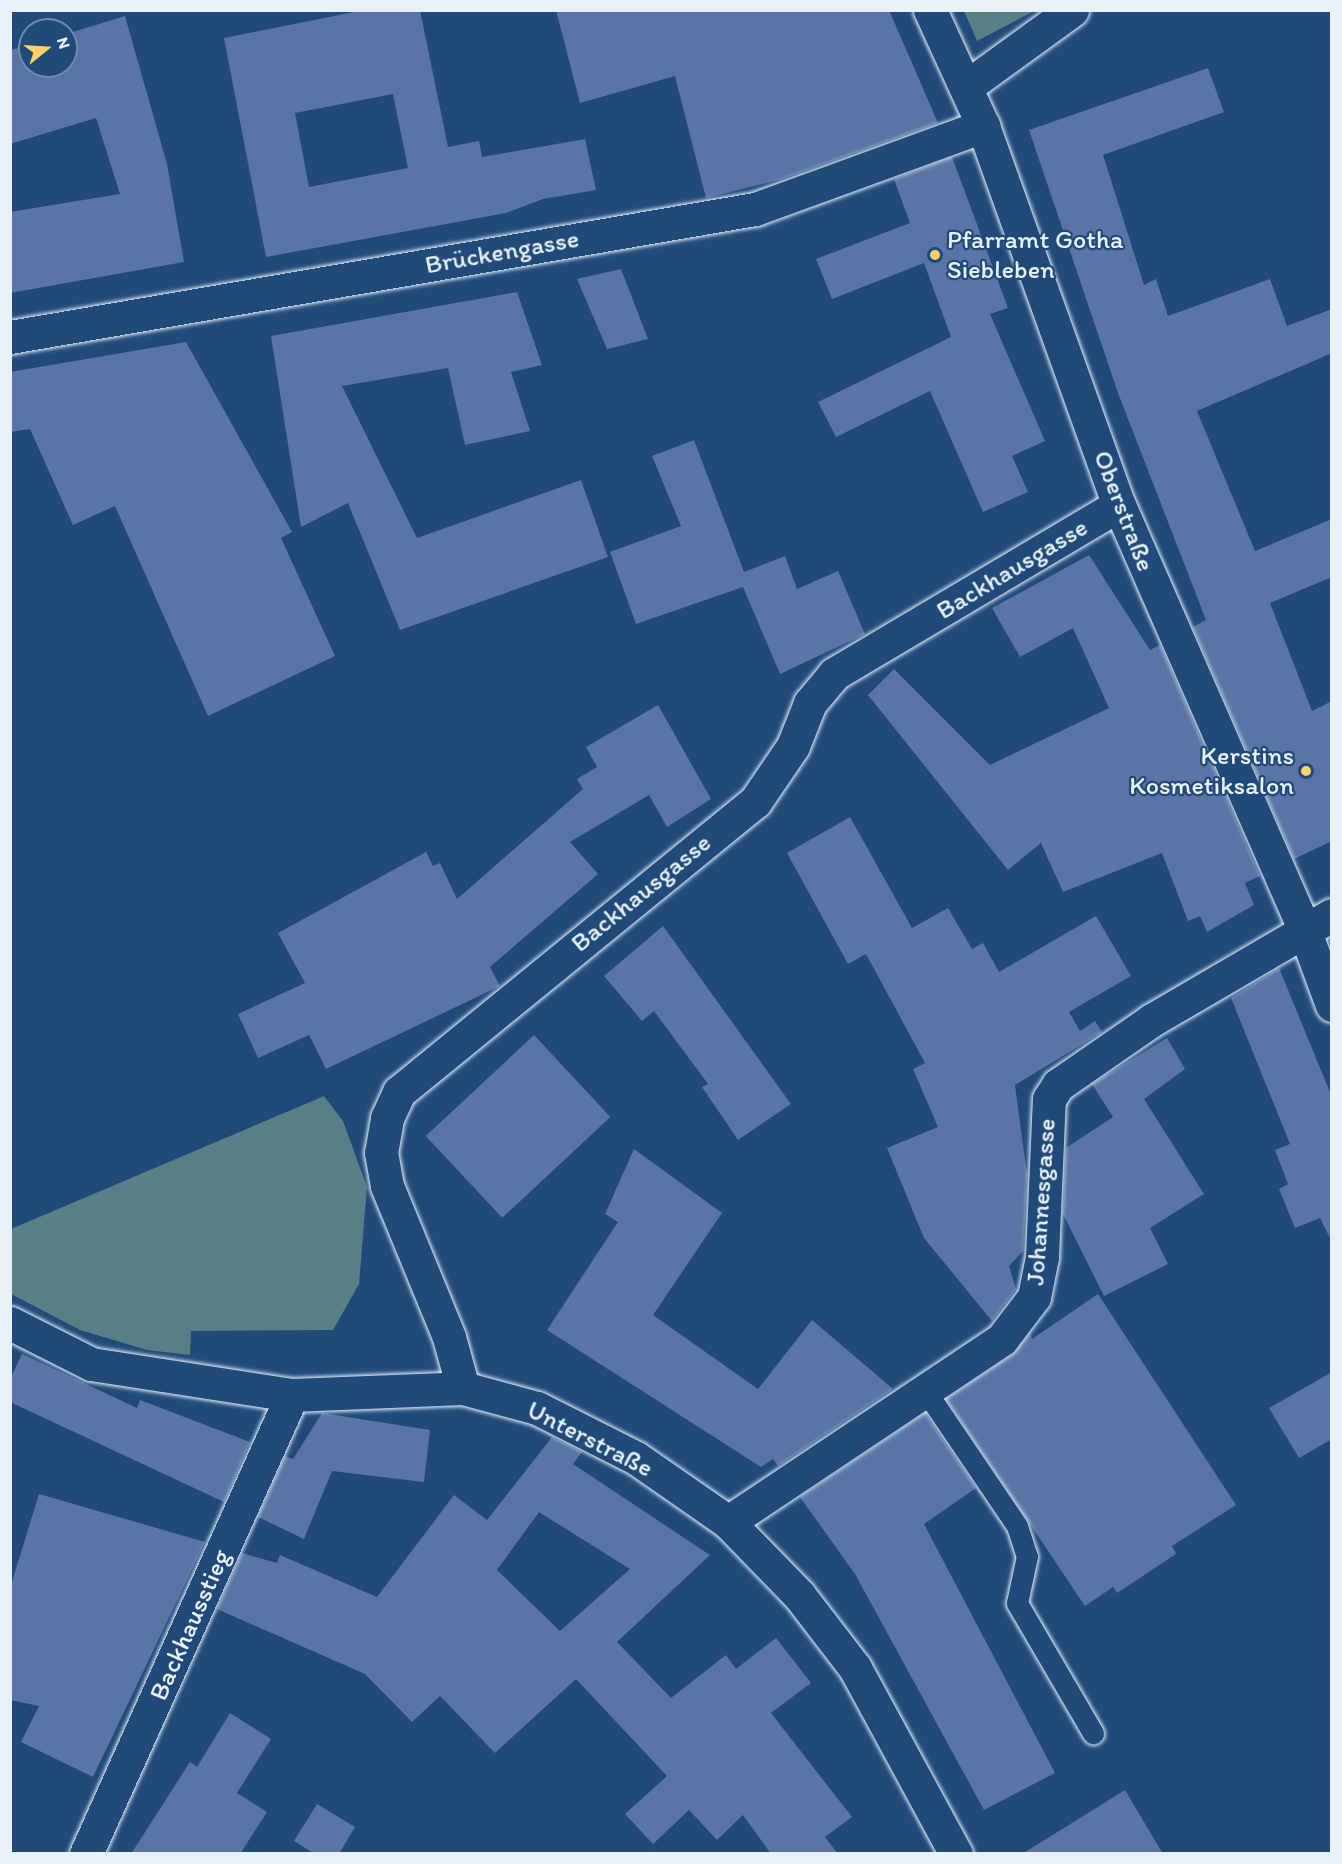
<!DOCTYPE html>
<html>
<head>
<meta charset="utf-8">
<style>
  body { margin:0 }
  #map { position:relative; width:1342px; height:1864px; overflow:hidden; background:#1f4a7a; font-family:Itim,sans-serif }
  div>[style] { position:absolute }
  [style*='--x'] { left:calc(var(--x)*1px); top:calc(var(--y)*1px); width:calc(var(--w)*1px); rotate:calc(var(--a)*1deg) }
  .green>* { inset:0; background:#577f85 }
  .building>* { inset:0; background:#5974a5; transform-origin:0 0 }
  .roads { filter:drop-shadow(0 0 2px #e8f1f8) drop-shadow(0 0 2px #e8f1f8) }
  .service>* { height:21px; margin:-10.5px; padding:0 10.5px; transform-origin:10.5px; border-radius:10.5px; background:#1f4a7a }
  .minor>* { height:33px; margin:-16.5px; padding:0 16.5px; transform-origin:16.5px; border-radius:16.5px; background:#1f4a7a }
  .dots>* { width:16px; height:16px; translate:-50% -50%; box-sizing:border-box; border:3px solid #1f4a7a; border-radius:50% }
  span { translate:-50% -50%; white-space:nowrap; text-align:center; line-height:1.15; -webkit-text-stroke:4.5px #1f4a7a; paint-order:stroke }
  .poi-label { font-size:26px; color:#e8f1f8 }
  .left { translate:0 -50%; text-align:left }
  .right { translate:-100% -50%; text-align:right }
  .street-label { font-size:26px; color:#e8f1f8 }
  .frame { position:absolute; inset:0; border:12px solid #e8f1f8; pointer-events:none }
  .north { position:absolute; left:18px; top:18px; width:60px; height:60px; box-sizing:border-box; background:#1f4a7a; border:2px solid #6f8dac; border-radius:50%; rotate:72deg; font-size:16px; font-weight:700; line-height:24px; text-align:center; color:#e8f1f8 }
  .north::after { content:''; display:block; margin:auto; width:21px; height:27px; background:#ffd166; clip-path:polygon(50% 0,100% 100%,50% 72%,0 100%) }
</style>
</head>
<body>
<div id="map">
  <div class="green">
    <i style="clip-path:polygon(964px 11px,1034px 11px,977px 41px)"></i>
    <i style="clip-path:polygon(324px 1096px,343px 1121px,367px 1187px,359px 1284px,333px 1330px,191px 1331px,190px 1355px,147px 1350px,80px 1330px,11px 1294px,11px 1229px)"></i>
  </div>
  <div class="building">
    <i style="clip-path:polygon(evenodd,364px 10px,420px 10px,448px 147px,479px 141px,482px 157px,585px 139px,596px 190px,543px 199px,506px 213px,266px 257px,224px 38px,364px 10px,393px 94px,408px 168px,309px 187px,295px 113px,393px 94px)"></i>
    <i style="clip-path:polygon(556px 10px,889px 10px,938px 123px,782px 179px,706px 198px,675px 76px,580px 103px)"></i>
    <i style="clip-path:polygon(125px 16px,167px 164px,184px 262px,10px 293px,10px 212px,120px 194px,96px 118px,10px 144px,10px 50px,30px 45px,30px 66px,66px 66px,66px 34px)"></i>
    <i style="clip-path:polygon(1208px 68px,1224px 112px,1103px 155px,1144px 285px,1156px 279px,1168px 316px,1270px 279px,1287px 326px,1332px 309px,1332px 353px,1197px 411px,1255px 551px,1332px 519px,1332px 577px,1270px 603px,1312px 711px,1332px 701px,1332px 841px,1294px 859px,1193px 627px,1206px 620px,1118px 393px,1029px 130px)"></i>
    <i style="clip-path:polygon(952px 157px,1008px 308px,990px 314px,1045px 441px,1012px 456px,1028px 492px,983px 512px,930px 391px,836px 437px,818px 402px,951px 337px,924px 263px,832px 299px,816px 259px,910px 223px,894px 179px)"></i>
    <i style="clip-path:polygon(621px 269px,648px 339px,607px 349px,577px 279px)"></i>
    <i style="clip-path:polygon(517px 292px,542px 365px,511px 372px,530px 431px,465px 445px,448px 368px,342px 386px,417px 538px,581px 480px,608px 557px,400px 630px,348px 503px,301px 527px,271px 336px)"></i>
    <i style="clip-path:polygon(186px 342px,292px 532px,281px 538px,335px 656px,208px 716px,115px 506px,73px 525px,30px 429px,10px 432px,10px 372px)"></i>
    <i style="clip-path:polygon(694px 440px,744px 572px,785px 556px,797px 589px,838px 571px,865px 634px,780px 674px,743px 587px,636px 624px,610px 552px,681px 526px,652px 456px)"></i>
    <i style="clip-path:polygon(1089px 555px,1150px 650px,1160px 645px,1260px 876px,1245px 883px,1254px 905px,1207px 932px,1200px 916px,1188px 921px,1162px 853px,1063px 892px,1041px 843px,1008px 870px,868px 695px,894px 669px,990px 765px,1109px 708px,1073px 628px,1020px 657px,992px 608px)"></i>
    <i style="clip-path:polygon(658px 705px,711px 799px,667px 827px,649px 795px,570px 842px,598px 874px,490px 967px,500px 986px,326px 1069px,309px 1035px,258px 1058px,238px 1014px,305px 983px,278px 933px,426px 852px,433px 866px,440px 863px,457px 899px,583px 789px,577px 779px,597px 767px,586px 747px)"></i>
    <i style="clip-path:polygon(850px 817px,912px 928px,948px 908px,972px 949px,983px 943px,999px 972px,1096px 916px,1131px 976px,1069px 1012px,1080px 1031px,1095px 1021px,1102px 1032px,1015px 1085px,1027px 1174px,1023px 1251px,1009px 1266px,1016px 1289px,992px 1321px,924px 1238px,887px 1148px,938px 1127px,913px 1069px,925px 1063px,866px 954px,848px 964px,787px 853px)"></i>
    <i style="clip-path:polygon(663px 926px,791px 1104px,738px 1140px,702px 1087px,708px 1084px,654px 1011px,642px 1021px,604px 976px)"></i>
    <i style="clip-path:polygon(1279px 968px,1332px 1097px,1332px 1242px,1320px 1218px,1295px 1228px,1279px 1189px,1288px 1184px,1275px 1150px,1290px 1144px,1231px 998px)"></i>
    <i style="left:534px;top:1035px;width:112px;height:148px;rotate:47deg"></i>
    <i style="clip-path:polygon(1167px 1038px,1185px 1069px,1144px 1099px,1204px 1194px,1150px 1228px,1168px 1264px,1104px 1296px,1063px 1214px,1066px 1148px,1113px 1117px,1092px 1084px)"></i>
    <i style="clip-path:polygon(634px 1149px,722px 1213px,653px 1315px,758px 1389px,812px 1320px,893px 1389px,778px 1466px,773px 1459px,761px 1467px,547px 1330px,618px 1222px,605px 1214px)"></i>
    <i style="clip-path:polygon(1098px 1294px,1236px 1505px,1172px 1546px,1176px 1554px,1117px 1593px,1113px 1587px,1085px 1606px,946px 1399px,1013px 1354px,1030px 1333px,1032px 1339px)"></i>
    <i style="clip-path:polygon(22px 1354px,137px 1408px,140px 1400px,250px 1442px,224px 1502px,10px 1402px,10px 1379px)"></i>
    <i style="clip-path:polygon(1332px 1372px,1332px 1439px,1299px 1458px,1269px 1408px)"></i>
    <i style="clip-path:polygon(322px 1413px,430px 1430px,424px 1482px,332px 1471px,304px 1539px,258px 1517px,285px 1456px,293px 1459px)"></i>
    <i style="clip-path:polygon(925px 1413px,976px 1488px,924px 1524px,1055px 1773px,984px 1810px,855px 1574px,800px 1497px)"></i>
    <i style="clip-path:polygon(evenodd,552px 1437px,582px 1452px,573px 1464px,710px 1555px,617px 1642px,671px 1698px,726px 1655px,736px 1669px,776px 1638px,811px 1683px,771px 1713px,852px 1817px,825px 1837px,838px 1854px,771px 1854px,743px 1815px,717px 1840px,689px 1810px,653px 1844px,625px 1814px,667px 1776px,576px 1679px,495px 1753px,440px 1696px,412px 1722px,365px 1674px,217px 1609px,242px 1553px,277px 1563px,280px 1555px,377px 1597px,454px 1495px,487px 1520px,552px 1437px,539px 1512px,630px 1569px,560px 1631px,497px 1570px,539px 1512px)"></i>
    <i style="clip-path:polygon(39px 1494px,205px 1542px,93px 1777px,21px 1742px,39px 1706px,10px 1700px,10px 1588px)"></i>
    <i style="clip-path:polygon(230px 1713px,271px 1739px,237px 1793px,267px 1812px,240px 1854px,131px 1854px,190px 1762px,197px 1767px)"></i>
    <i style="clip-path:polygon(1125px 1790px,1163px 1854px,1022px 1854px)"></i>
    <i style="clip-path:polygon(317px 1804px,355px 1827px,339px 1854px,315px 1854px,294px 1841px)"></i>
  </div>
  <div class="roads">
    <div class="service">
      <i style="--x:925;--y:1390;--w:164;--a:55.9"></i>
      <i style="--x:1017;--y:1526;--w:32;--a:72"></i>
      <i style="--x:1027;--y:1556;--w:48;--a:102"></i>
      <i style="--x:1017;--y:1603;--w:151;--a:59.7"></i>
    </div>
    <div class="minor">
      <i style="--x:930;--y:10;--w:128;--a:65.4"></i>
      <i style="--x:983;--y:126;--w:403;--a:70.3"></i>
      <i style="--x:1119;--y:505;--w:463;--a:66.4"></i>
      <i style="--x:1304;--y:929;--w:81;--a:69.8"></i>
      <i style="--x:966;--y:87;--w:131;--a:-36"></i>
      <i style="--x:10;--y:337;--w:756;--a:-9.75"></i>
      <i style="--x:755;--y:209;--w:243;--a:-20"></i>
      <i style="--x:10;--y:1323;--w:91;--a:26.8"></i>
      <i style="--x:91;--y:1364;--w:203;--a:8.8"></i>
      <i style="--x:292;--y:1395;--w:171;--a:-2.3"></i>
      <i style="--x:463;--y:1388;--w:77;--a:15.1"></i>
      <i style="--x:537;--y:1408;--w:111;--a:26.8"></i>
      <i style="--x:636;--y:1458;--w:112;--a:34.8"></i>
      <i style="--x:728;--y:1522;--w:102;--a:45.8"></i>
      <i style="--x:799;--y:1595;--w:92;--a:52.5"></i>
      <i style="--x:855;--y:1668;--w:212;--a:61.5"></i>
      <i style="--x:463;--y:1388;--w:53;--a:-105.4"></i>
      <i style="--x:449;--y:1337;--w:163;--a:-112.3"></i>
      <i style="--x:387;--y:1186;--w:34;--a:-100"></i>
      <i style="--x:381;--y:1153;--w:36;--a:-80"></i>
      <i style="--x:387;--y:1118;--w:29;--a:-65"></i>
      <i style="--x:399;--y:1092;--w:459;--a:-39.2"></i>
      <i style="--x:755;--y:802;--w:68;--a:-55.8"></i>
      <i style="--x:793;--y:746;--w:46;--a:-68.4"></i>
      <i style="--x:810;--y:703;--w:38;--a:-50"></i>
      <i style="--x:834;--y:674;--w:331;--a:-30.7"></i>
      <i style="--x:728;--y:1522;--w:329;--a:-33.7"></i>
      <i style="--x:1002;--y:1339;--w:53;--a:-52.7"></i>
      <i style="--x:1034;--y:1297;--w:41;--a:-78.7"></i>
      <i style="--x:1042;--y:1257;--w:158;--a:-87.5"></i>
      <i style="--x:1049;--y:1099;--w:17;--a:-57"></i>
      <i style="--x:1058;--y:1085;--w:114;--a:-34.7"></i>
      <i style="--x:1152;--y:1020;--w:208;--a:-30.3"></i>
      <i style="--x:86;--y:1854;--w:503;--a:-65.83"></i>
    </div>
  </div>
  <div class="dots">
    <i style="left:935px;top:255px;background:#ffd166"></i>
    <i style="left:1306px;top:771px;background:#ffd166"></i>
  </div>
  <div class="poi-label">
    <span class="left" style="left:947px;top:255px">Pfarramt Gotha<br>Siebleben</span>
    <span class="right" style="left:1294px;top:771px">Kerstins<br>Kosmetiksalon</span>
  </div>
  <div class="street-label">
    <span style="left:502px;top:252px;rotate:-10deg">Brückengasse</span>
    <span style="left:1124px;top:511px;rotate:69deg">Oberstraße</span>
    <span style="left:1012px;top:569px;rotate:-31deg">Backhausgasse</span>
    <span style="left:641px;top:893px;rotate:-39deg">Backhausgasse</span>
    <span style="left:1041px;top:1202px;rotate:-86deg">Johannesgasse</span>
    <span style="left:590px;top:1439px;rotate:27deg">Unterstraße</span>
    <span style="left:190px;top:1625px;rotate:-66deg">Backhausstieg</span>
  </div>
  <div class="frame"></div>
  <div class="north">N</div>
</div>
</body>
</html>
